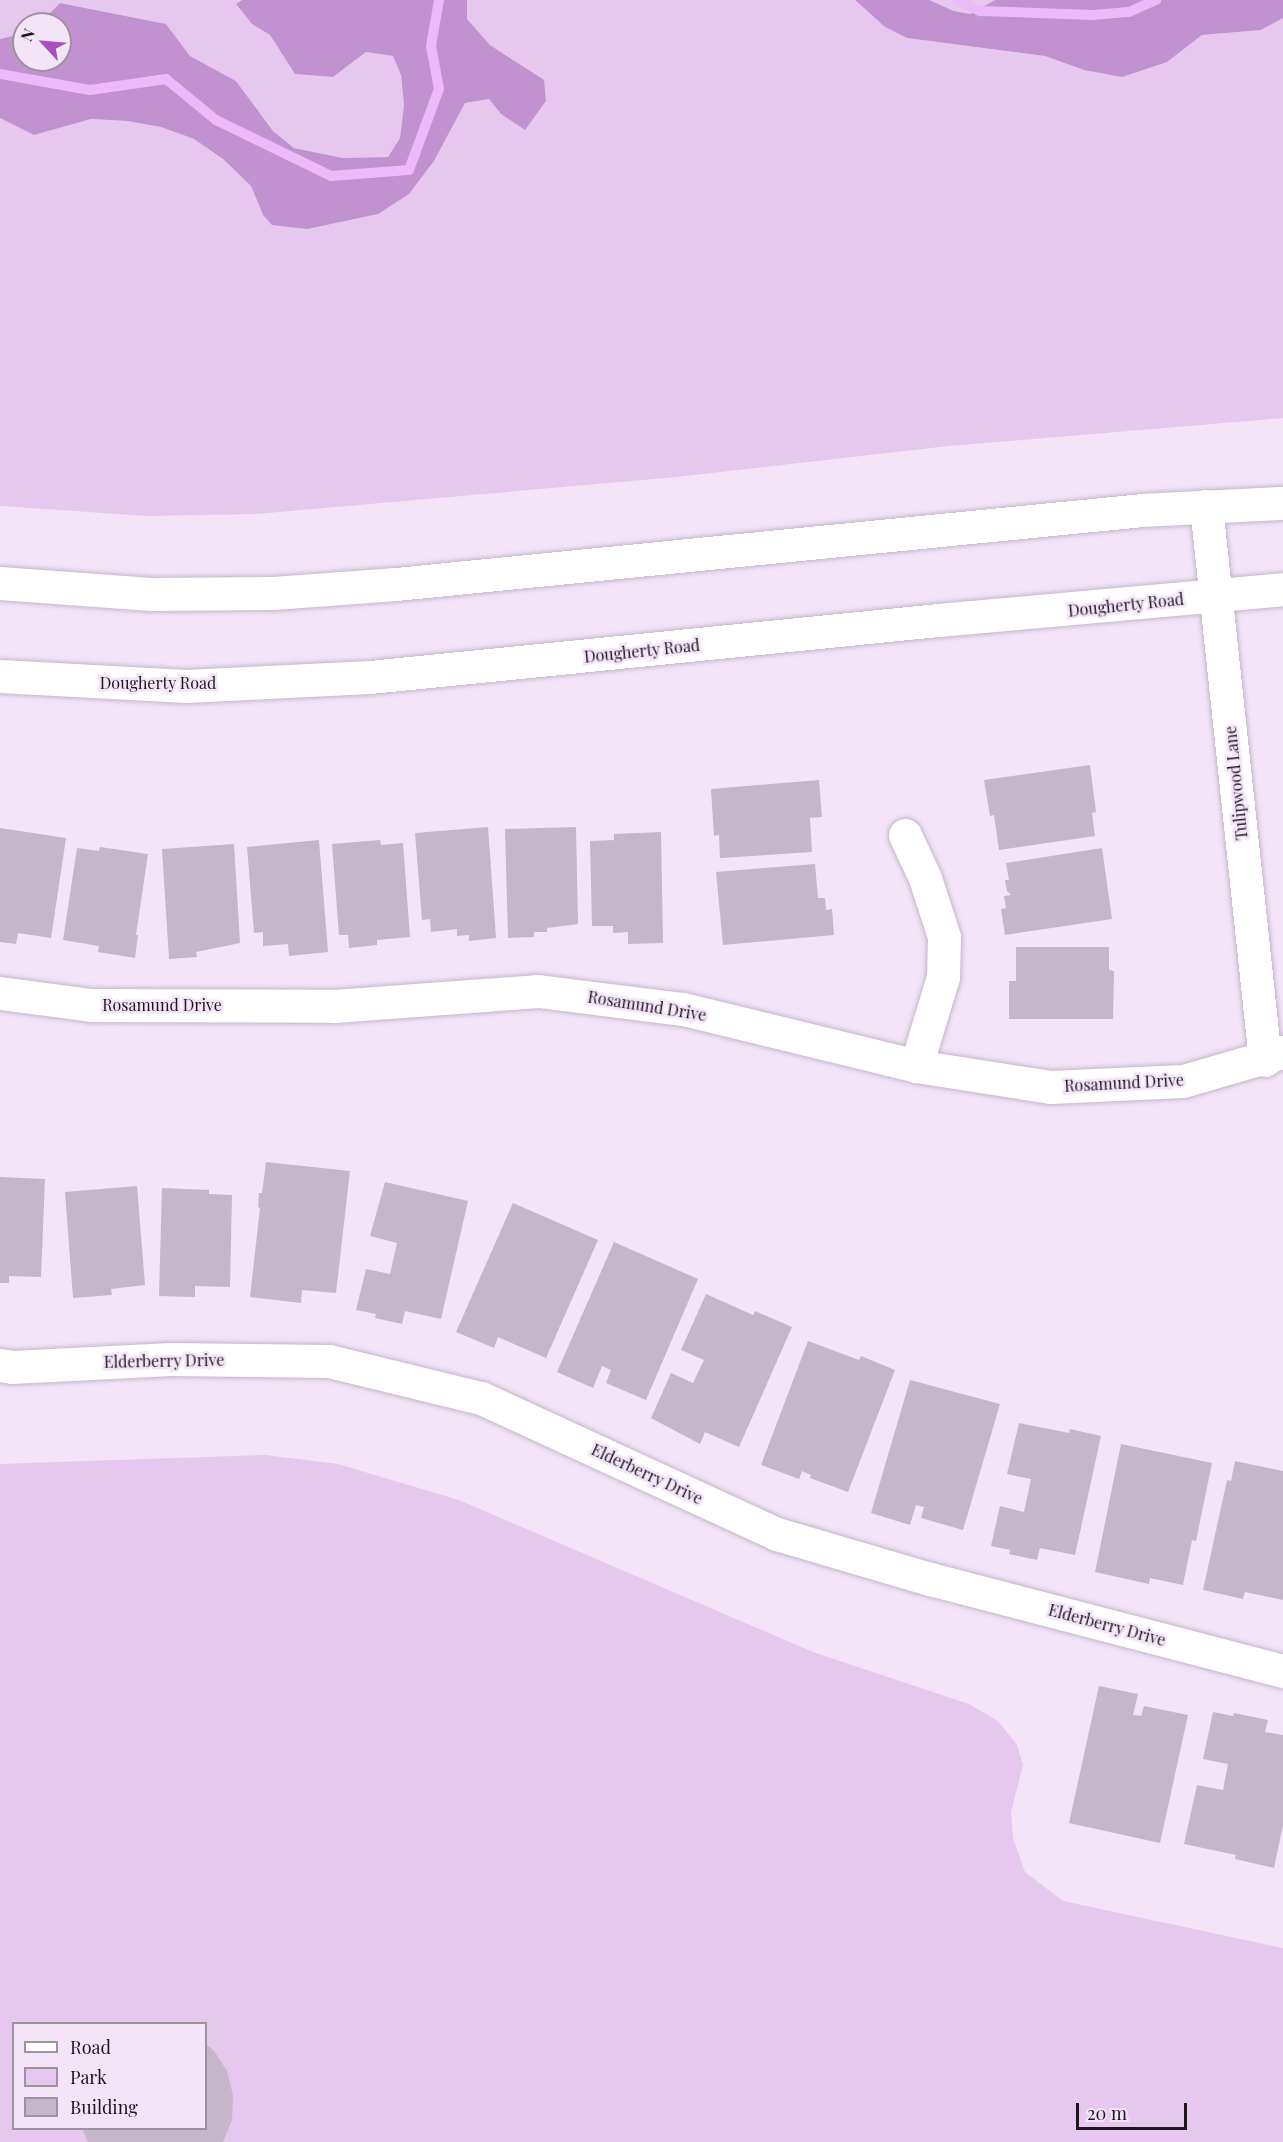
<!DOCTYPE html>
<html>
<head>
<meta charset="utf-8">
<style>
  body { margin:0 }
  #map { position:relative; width:1283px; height:2142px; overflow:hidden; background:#f3e4f8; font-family:"Playfair Display",serif }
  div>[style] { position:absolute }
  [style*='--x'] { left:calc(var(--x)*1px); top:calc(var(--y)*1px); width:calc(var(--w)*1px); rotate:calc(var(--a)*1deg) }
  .green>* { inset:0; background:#e6c8ee }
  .forest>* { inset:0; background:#c291cf }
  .stream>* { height:10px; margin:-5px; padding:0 5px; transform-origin:5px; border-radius:5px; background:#ecb9f9 }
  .building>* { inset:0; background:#c5b6c9 }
  .roads { filter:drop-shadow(0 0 2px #c4b5c8) drop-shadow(0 0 2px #c4b5c8) }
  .minor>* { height:33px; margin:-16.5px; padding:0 16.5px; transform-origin:16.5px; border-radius:16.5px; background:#fff }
  .major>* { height:33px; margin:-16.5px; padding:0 16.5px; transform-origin:16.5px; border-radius:16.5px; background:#fff }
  span { translate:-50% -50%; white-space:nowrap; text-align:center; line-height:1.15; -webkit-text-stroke:5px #f3e4f8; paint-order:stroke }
  .street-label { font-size:16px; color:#1c161d }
  .legend { position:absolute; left:12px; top:2022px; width:195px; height:108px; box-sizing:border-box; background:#f3e4f8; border:2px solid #9d92a0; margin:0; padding:8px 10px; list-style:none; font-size:18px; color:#1c161d }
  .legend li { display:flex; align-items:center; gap:12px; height:30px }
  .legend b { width:30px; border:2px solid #9d92a0 }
  .north { position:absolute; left:12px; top:12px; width:60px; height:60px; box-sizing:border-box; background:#f3e4f8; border:2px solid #9d92a0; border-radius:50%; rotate:296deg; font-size:16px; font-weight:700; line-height:24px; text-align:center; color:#1c161d }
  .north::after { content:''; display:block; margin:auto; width:21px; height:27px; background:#a952bf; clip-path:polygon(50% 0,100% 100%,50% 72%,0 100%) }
  .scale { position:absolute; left:1076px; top:2103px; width:111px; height:27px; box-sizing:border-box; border:3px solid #1c161d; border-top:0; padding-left:8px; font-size:18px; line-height:21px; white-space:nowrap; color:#1c161d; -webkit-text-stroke:4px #f3e4f8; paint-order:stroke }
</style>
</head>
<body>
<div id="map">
  <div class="green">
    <i style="clip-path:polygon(0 0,242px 0,236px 4px,252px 24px,270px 35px,295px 74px,333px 77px,366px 52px,393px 56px,401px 75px,404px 105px,400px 138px,388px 157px,343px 158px,294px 148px,273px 131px,236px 81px,190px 56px,166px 24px,60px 3px,39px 24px,24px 24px,24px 33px,0 39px)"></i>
    <i style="clip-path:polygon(467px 0,855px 0,885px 27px,907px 38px,1045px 56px,1084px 70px,1167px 62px,1202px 35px,1261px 30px,1283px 18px,1283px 418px,949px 446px,677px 477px,256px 514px,147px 516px,0 506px,0 118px,34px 135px,91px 119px,127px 121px,161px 127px,194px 139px,223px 159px,251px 186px,263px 215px,409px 194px,434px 161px,465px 103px,489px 99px,501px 114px,525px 130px,546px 101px,520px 64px,490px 45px,467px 19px)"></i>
    <i style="clip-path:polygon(929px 0,995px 0,970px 14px,954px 11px)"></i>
    <i style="clip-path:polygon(evenodd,265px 1455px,338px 1464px,459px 1500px,813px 1652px,969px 1704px,998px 1721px,1017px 1745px,1023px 1765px,1011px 1812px,1013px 1838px,1025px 1872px,1063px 1901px,1283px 1948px,1283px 2142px,0 2142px,0 1464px,265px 1455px,14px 2024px,206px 2024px,206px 2128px,14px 2128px,14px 2024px)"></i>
  </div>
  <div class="forest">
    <i style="clip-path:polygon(242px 0,467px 0,467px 19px,490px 45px,544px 80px,546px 101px,525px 130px,501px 114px,489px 99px,465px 103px,434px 161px,409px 194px,378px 214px,307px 229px,272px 225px,263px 215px,251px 186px,223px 159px,194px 139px,161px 127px,127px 121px,91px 119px,34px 135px,0 118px,0 39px,24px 33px,24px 60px,60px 60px,60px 24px,39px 24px,60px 3px,166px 24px,190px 56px,236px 81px,273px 131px,294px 148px,343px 158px,388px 157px,400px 138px,404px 105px,401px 75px,393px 56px,366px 52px,333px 77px,295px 74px,270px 35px,252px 24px,236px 4px)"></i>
    <i style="clip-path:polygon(855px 0,929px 0,954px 11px,970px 14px,995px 0,1283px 0,1283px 18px,1261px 30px,1202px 35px,1167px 62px,1122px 77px,1084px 70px,1045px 56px,907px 38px,885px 27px)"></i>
  </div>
  <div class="stream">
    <i style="--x:959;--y:0;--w:24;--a:28"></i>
    <i style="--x:980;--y:11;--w:113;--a:2"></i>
    <i style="--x:1093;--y:15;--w:36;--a:-5"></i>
    <i style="--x:1129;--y:12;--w:30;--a:-24"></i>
    <i style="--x:0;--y:74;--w:91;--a:10.1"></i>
    <i style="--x:90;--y:90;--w:77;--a:-8.2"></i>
    <i style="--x:166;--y:79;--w:65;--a:39.4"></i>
    <i style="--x:216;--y:120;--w:128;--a:26"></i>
    <i style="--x:331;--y:176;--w:78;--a:-4.4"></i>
    <i style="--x:409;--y:170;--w:86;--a:-69.7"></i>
    <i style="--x:439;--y:89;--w:44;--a:-100.5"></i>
    <i style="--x:431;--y:46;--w:47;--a:-80.1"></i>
  </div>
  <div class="building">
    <i style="clip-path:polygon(1090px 765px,1096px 812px,1092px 813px,1095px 836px,999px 850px,994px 815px,990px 816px,984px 780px)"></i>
    <i style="clip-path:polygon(819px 780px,822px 817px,810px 818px,812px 852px,720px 858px,719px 835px,714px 836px,711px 789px)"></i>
    <i style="clip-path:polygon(488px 827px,496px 938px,469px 941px,469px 935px,457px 936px,457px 929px,431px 932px,430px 919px,422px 920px,415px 833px)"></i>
    <i style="clip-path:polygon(576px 827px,578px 924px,547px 928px,547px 932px,534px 932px,534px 937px,508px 938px,505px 829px)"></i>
    <i style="clip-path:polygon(0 828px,66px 838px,51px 938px,18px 933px,16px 944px,0 942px)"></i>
    <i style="clip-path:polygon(661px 832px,663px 943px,628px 944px,628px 932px,613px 933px,613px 926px,592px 926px,590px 841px,614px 840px,614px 834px)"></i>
    <i style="clip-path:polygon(319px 840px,328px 952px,289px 956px,288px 944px,263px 946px,263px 932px,254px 933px,247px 847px)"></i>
    <i style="clip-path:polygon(380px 840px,381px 845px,403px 843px,410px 937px,377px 940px,377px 945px,349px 948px,348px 935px,339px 935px,332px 844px)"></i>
    <i style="clip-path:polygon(234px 844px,240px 943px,196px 952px,197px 957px,169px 959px,162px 849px)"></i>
    <i style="clip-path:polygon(100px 847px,148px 854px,136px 935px,138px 935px,135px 958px,98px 952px,99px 946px,63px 940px,77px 848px,99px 851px)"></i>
    <i style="clip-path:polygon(1102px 848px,1112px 919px,1005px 935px,1001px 909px,1006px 908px,1004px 896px,1011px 895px,1007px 891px,1005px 880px,1009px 880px,1006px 863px)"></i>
    <i style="clip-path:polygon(815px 864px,818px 898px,825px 898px,826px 910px,832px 909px,834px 935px,723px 945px,716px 872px)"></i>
    <i style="clip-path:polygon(1016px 947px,1109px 947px,1109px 970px,1114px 971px,1113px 1019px,1009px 1019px,1009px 981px,1016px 981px)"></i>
    <i style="clip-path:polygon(266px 1162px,350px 1171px,336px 1293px,302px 1290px,301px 1303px,250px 1297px,260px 1208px,258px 1207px,259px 1193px,262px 1193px)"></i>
    <i style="clip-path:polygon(0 1177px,45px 1179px,41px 1277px,9px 1276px,9px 1283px,0 1283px)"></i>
    <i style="clip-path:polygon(385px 1182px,468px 1201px,441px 1319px,405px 1311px,402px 1324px,375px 1318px,376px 1314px,356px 1310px,366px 1269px,390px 1274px,397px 1243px,370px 1236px)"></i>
    <i style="clip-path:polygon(137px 1186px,145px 1285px,111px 1289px,112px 1295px,73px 1298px,65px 1192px)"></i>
    <i style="clip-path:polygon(162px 1188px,209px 1190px,209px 1194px,232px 1195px,230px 1287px,195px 1286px,195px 1297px,159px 1296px)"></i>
    <i style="clip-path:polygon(513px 1203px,598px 1240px,546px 1358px,498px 1337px,494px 1348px,456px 1332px)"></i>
    <i style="clip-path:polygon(614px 1242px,698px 1279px,646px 1400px,606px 1383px,611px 1370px,602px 1366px,593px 1388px,557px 1372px)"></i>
    <i style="clip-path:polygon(706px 1294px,753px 1315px,755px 1311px,792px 1327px,739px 1447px,705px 1432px,700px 1444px,651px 1418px,671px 1373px,693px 1383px,704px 1360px,681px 1350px)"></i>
    <i style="clip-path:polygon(808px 1341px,859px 1360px,861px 1356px,895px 1370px,848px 1492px,810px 1478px,811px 1475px,802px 1471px,799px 1479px,761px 1465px)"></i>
    <i style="clip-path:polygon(910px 1380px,1000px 1404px,963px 1530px,921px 1518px,924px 1507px,916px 1505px,910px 1525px,871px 1513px)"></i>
    <i style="clip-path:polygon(1019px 1423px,1069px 1433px,1070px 1429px,1101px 1436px,1075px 1555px,1040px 1548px,1037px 1560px,1009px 1554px,1010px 1550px,991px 1546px,1000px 1506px,1024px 1512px,1031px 1479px,1007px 1474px)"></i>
    <i style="clip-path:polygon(1121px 1444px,1212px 1463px,1196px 1541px,1192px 1540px,1183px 1585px,1150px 1578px,1149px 1584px,1095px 1572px)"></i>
    <i style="clip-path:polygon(1235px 1461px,1283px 1471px,1283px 1600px,1245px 1592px,1243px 1599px,1203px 1590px,1227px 1480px,1231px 1481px)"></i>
    <i style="clip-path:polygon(1099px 1686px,1138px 1694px,1133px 1715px,1141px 1716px,1144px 1706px,1188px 1715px,1160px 1843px,1069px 1823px)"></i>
    <i style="clip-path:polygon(1213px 1712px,1233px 1716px,1234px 1713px,1268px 1720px,1265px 1732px,1283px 1735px,1283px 1825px,1274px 1868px,1235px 1859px,1236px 1855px,1184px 1844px,1197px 1785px,1223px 1790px,1228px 1764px,1203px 1759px)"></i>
    <i style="clip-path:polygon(206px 2044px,214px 2051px,227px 2071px,233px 2095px,232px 2120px,223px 2142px,88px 2142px,82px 2128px,206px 2128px)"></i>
  </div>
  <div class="roads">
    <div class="minor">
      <i style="--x:1206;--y:506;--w:557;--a:83.92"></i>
      <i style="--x:905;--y:835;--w:47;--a:65.1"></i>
      <i style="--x:925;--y:878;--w:62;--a:72.1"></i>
      <i style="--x:944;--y:937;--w:40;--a:91.4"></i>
      <i style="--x:943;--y:977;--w:93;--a:106.9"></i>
      <i style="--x:0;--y:993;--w:92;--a:7.5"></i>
      <i style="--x:91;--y:1005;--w:243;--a:0.2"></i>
      <i style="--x:334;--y:1006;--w:205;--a:-4.2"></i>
      <i style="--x:538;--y:991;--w:146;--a:7.1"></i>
      <i style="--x:683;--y:1009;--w:240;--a:13.7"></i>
      <i style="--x:916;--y:1066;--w:136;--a:8.9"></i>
      <i style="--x:1050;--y:1087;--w:133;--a:-2.6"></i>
      <i style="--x:1183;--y:1081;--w:104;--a:-16.2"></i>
      <i style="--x:0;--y:1365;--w:12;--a:9"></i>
      <i style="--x:12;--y:1367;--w:159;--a:-2.9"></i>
      <i style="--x:171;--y:1359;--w:158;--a:0.7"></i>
      <i style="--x:329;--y:1361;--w:156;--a:13.7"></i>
      <i style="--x:481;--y:1398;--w:326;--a:24.7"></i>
      <i style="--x:777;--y:1534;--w:159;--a:16.4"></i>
      <i style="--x:930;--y:1579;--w:365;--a:14.6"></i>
    </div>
    <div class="major">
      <i style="--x:0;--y:583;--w:151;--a:4.2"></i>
      <i style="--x:151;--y:594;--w:122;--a:-0.5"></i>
      <i style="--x:273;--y:593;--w:123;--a:-4.2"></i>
      <i style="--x:396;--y:584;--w:751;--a:-5.66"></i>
      <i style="--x:1143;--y:510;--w:140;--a:-2.9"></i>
      <i style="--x:0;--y:676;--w:186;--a:3.1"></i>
      <i style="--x:186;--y:686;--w:184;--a:-2.8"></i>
      <i style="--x:370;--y:677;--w:571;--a:-5.73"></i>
      <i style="--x:938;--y:620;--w:346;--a:-5.1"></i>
    </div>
  </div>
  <div class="street-label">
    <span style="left:1126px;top:605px;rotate:-6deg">Dougherty Road</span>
    <span style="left:642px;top:651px;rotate:-6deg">Dougherty Road</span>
    <span style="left:158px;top:683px">Dougherty Road</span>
    <span style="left:1236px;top:783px;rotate:-96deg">Tulipwood Lane</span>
    <span style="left:162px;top:1005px">Rosamund Drive</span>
    <span style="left:647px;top:1006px;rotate:9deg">Rosamund Drive</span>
    <span style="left:1124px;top:1083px;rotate:-3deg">Rosamund Drive</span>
    <span style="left:164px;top:1361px;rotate:-1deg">Elderberry Drive</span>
    <span style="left:647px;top:1474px;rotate:25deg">Elderberry Drive</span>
    <span style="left:1107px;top:1625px;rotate:15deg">Elderberry Drive</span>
  </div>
  <ul class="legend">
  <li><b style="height:8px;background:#fff"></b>Road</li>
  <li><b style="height:16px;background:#e6c8ee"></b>Park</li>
  <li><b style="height:16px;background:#c5b6c9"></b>Building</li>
  </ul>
  <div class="north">N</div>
  <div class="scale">20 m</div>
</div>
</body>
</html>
